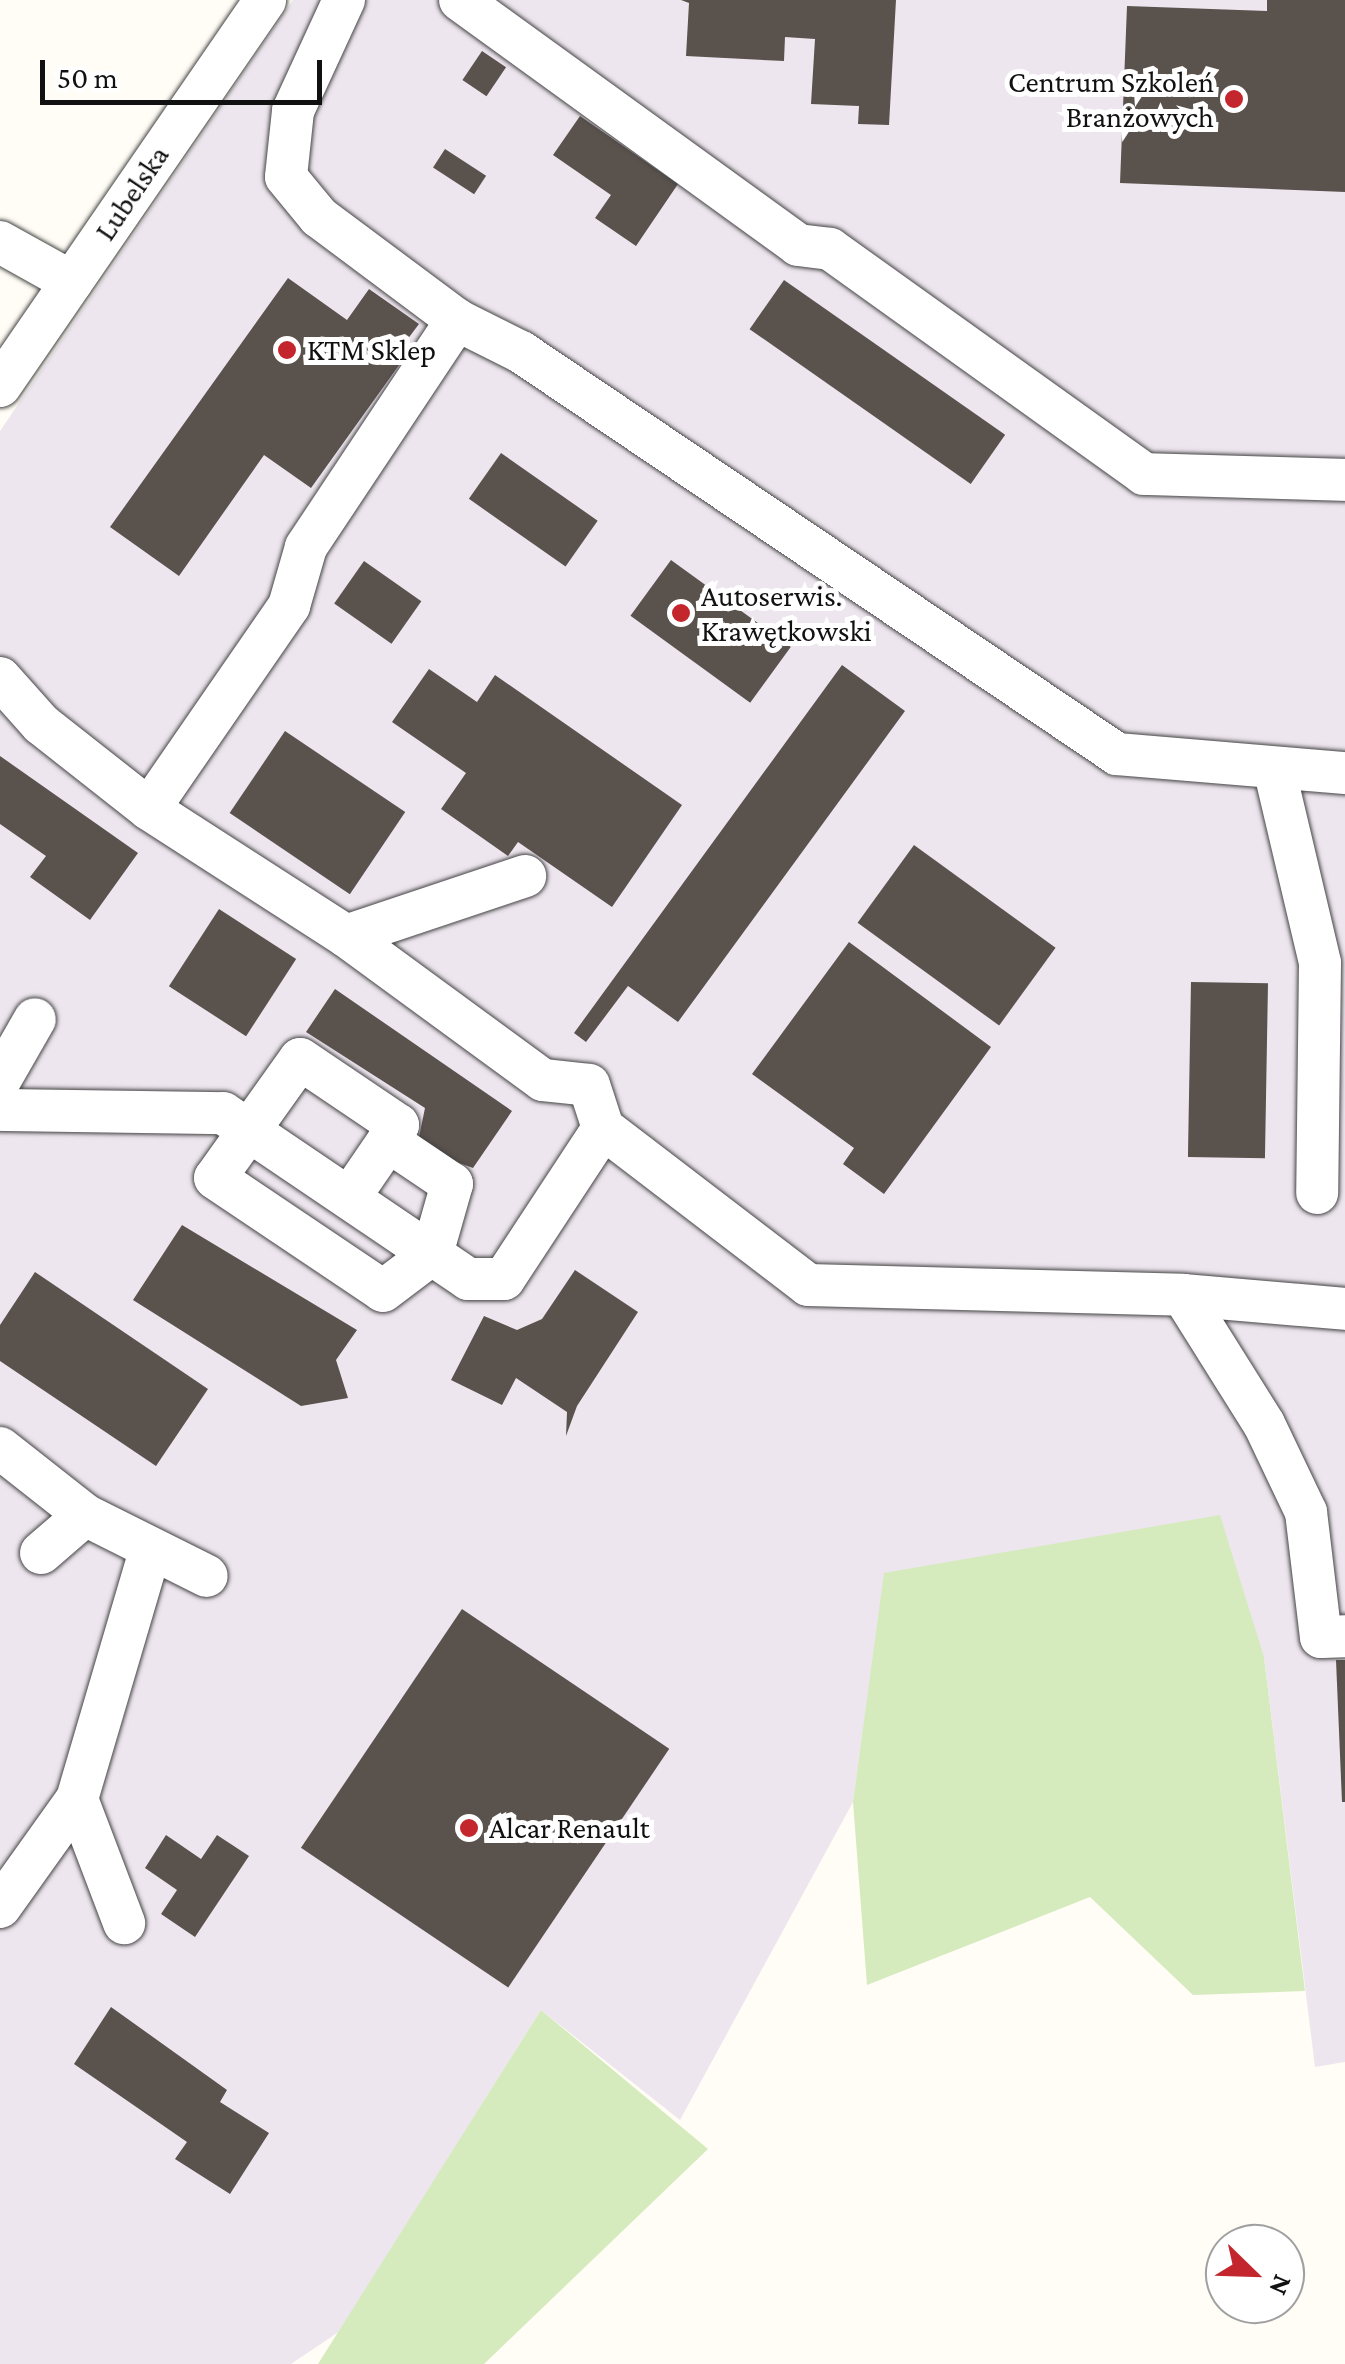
<!DOCTYPE html>
<html>
<head>
<meta charset="utf-8">
<style>
  body { margin:0 }
  #map { position:relative; width:1345px; height:2364px; overflow:hidden; background:#fffdf5; font-family:"Crimson Pro",serif }
  div>[style] { position:absolute }
  [style*='--x'] { left:calc(var(--x)*1px); top:calc(var(--y)*1px); width:calc(var(--w)*1px); rotate:calc(var(--a)*1deg) }
  .industrial>* { inset:0; background:#eee6ef }
  .green>* { inset:0; background:#d5ebbd }
  .building>* { inset:0; background:#5a524d; transform-origin:0 0 }
  .roads { filter:drop-shadow(0 0 2px #444) drop-shadow(0 0 2px #444) }
  .minor>* { height:42px; margin:-21px; padding:0 21px; transform-origin:21px; border-radius:21px; background:#fff }
  .dots>* { width:28px; height:28px; translate:-50% -50%; box-sizing:border-box; border:5px solid #fff; border-radius:50% }
  span { translate:-50% -50%; white-space:nowrap; text-align:center; line-height:1.15; -webkit-text-stroke:10px #fff; paint-order:stroke }
  .poi-label { font-size:30px; color:#111 }
  .right { translate:-100% -50%; text-align:right }
  .left { translate:0 -50%; text-align:left }
  .street-label { font-size:30px; color:#111 }
  .north { position:absolute; left:1205px; top:2224px; width:100px; height:100px; box-sizing:border-box; background:#fff; border:2px solid #a0a0a0; border-radius:50%; rotate:113deg; font-size:28px; font-weight:700; line-height:40px; text-align:center; color:#111 }
  .north::after { content:''; display:block; margin:auto; width:35px; height:45px; background:#c4262e; clip-path:polygon(50% 0,100% 100%,50% 72%,0 100%) }
  .scale { position:absolute; left:40px; top:60px; width:282px; height:45px; box-sizing:border-box; border:5px solid #111; border-top:0; padding-left:12px; font-size:30px; line-height:35px; white-space:nowrap; color:#111; -webkit-text-stroke:8px #fff; paint-order:stroke }
</style>
</head>
<body>
<div id="map">
  <div class="industrial">
    <i style="clip-path:polygon(293px 0,1345px 0,1345px 2062px,1315px 2067px,1264px 1657px,885px 1573px,853px 1802px,680px 2120px,541px 2010px,340px 2331px,291px 2364px,0 2364px,0 431px)"></i>
  </div>
  <div class="green">
    <i style="clip-path:polygon(1220px 1515px,1264px 1657px,1305px 1991px,1193px 1995px,1090px 1897px,867px 1985px,853px 1802px,884px 1573px)"></i>
    <i style="clip-path:polygon(541px 2010px,708px 2149px,484px 2364px,318px 2364px)"></i>
  </div>
  <div class="building">
    <i style="clip-path:polygon(681px 0,896px 0,889px 125px,858px 124px,859px 106px,811px 104px,815px 39px,785px 37px,784px 61px,686px 56px,689px 3px)"></i>
    <i style="clip-path:polygon(1267px 0,1345px 0,1345px 192px,1120px 183px,1127px 6px,1267px 11px)"></i>
    <i style="left:482px;top:51px;width:29px;height:35px;rotate:34deg"></i>
    <i style="clip-path:polygon(580px 116px,678px 184px,636px 246px,595px 218px,611px 195px,553px 155px)"></i>
    <i style="left:445px;top:149px;width:49px;height:22px;rotate:33deg"></i>
    <i style="clip-path:polygon(288px 278px,347px 320px,369px 289px,419px 324px,395px 356px,402px 361px,311px 488px,264px 455px,179px 576px,110px 527px)"></i>
    <i style="left:784px;top:280px;width:270px;height:60px;rotate:35deg"></i>
    <i style="left:501px;top:453px;width:118px;height:56px;rotate:35deg"></i>
    <i style="left:671px;top:560px;width:148px;height:69px;rotate:36deg"></i>
    <i style="left:364px;top:561px;width:70px;height:52px;rotate:35deg"></i>
    <i style="clip-path:polygon(842px 665px,905px 711px,678px 1022px,628px 986px,586px 1042px,574px 1033px)"></i>
    <i style="clip-path:polygon(429px 669px,477px 702px,495px 675px,682px 805px,612px 907px,518px 842px,508px 856px,441px 809px,466px 773px,392px 722px)"></i>
    <i style="left:285px;top:731px;width:145px;height:99px;rotate:34deg"></i>
    <i style="clip-path:polygon(0 756px,138px 853px,90px 920px,30px 877px,46px 856px,0 824px)"></i>
    <i style="left:914px;top:845px;width:175px;height:96px;rotate:36deg"></i>
    <i style="left:219px;top:909px;width:92px;height:92px;rotate:33deg"></i>
    <i style="clip-path:polygon(849px 942px,991px 1047px,884px 1194px,843px 1164px,854px 1148px,752px 1074px)"></i>
    <i style="left:1191px;top:982px;width:77px;height:175px;rotate:1deg"></i>
    <i style="clip-path:polygon(335px 989px,512px 1111px,473px 1168px,440px 1156px,419px 1137px,425px 1108px,306px 1032px)"></i>
    <i style="clip-path:polygon(182px 1225px,357px 1330px,336px 1360px,348px 1398px,301px 1406px,133px 1300px)"></i>
    <i style="clip-path:polygon(575px 1270px,638px 1312px,577px 1406px,566px 1436px,567px 1412px,516px 1378px,502px 1405px,451px 1380px,484px 1316px,517px 1330px,542px 1319px)"></i>
    <i style="clip-path:polygon(35px 1272px,208px 1389px,156px 1466px,0 1361px,0 1325px)"></i>
    <i style="left:462px;top:1609px;width:250px;height:288px;rotate:34deg"></i>
    <i style="clip-path:polygon(1336px 1660px,1345px 1660px,1345px 1802px,1342px 1802px)"></i>
    <i style="clip-path:polygon(166px 1835px,201px 1859px,217px 1835px,249px 1856px,195px 1937px,161px 1914px,177px 1890px,145px 1868px)"></i>
    <i style="clip-path:polygon(111px 2007px,227px 2090px,220px 2102px,269px 2133px,230px 2194px,175px 2159px,187px 2142px,74px 2064px)"></i>
  </div>
  <div class="roads">
    <div class="minor">
      <i style="--x:344;--y:0;--w:122;--a:114.7"></i>
      <i style="--x:293;--y:111;--w:66;--a:96.1"></i>
      <i style="--x:286;--y:177;--w:52;--a:50.5"></i>
      <i style="--x:319;--y:217;--w:172;--a:36.7"></i>
      <i style="--x:457;--y:320;--w:72;--a:26.6"></i>
      <i style="--x:521;--y:352;--w:719;--a:34"></i>
      <i style="--x:1117;--y:754;--w:229;--a:4.8"></i>
      <i style="--x:460;--y:0;--w:417;--a:35.9"></i>
      <i style="--x:798;--y:245;--w:32;--a:7"></i>
      <i style="--x:830;--y:249;--w:386;--a:35.6"></i>
      <i style="--x:1144;--y:474;--w:201;--a:1.7"></i>
      <i style="--x:0;--y:242;--w:82;--a:29.1"></i>
      <i style="--x:0;--y:386;--w:468;--a:-55.5"></i>
      <i style="--x:0;--y:678;--w:62;--a:48.3"></i>
      <i style="--x:41;--y:724;--w:137;--a:38.2"></i>
      <i style="--x:149;--y:809;--w:234;--a:32.8"></i>
      <i style="--x:346;--y:936;--w:244;--a:36.2"></i>
      <i style="--x:543;--y:1080;--w:46;--a:6.2"></i>
      <i style="--x:589;--y:1085;--w:45;--a:72"></i>
      <i style="--x:1274;--y:768;--w:200;--a:76.7"></i>
      <i style="--x:1320;--y:963;--w:230;--a:90.7"></i>
      <i style="--x:149;--y:809;--w:247;--a:-55.4"></i>
      <i style="--x:289;--y:606;--w:61;--a:-73.9"></i>
      <i style="--x:306;--y:547;--w:273;--a:-56.4"></i>
      <i style="--x:346;--y:936;--w:189;--a:-18.5"></i>
      <i style="--x:0;--y:1080;--w:70;--a:-60.2"></i>
      <i style="--x:0;--y:1110;--w:223;--a:0.8"></i>
      <i style="--x:223;--y:1113;--w:296;--a:34.1"></i>
      <i style="--x:468;--y:1279;--w:36;--a:0"></i>
      <i style="--x:504;--y:1279;--w:181;--a:-56.7"></i>
      <i style="--x:603;--y:1128;--w:258;--a:37.4"></i>
      <i style="--x:808;--y:1285;--w:375;--a:1.5"></i>
      <i style="--x:1183;--y:1295;--w:163;--a:4.9"></i>
      <i style="--x:349;--y:1198;--w:69;--a:-55.6"></i>
      <i style="--x:388;--y:1141;--w:19;--a:-58"></i>
      <i style="--x:398;--y:1125;--w:118;--a:-146"></i>
      <i style="--x:300;--y:1059;--w:146;--a:125.5"></i>
      <i style="--x:215;--y:1178;--w:202;--a:33.9"></i>
      <i style="--x:383;--y:1291;--w:61;--a:-37.1"></i>
      <i style="--x:432;--y:1254;--w:73;--a:-74.1"></i>
      <i style="--x:452;--y:1184;--w:77;--a:-146.1"></i>
      <i style="--x:1183;--y:1295;--w:152;--a:57.9"></i>
      <i style="--x:1264;--y:1424;--w:98;--a:64.5"></i>
      <i style="--x:1306;--y:1512;--w:126;--a:83.2"></i>
      <i style="--x:1321;--y:1637;--w:24;--a:-2"></i>
      <i style="--x:0;--y:1448;--w:108;--a:38.2"></i>
      <i style="--x:85;--y:1515;--w:136;--a:26.6"></i>
      <i style="--x:41;--y:1553;--w:58;--a:-40.8"></i>
      <i style="--x:77;--y:1799;--w:133;--a:69.2"></i>
      <i style="--x:0;--y:1907;--w:133;--a:-54.5"></i>
      <i style="--x:77;--y:1799;--w:259;--a:-73.6"></i>
    </div>
  </div>
  <div class="dots">
    <i style="left:1234px;top:99px;background:#c4262e"></i>
    <i style="left:287px;top:350px;background:#c4262e"></i>
    <i style="left:681px;top:613px;background:#c4262e"></i>
    <i style="left:469px;top:1828px;background:#c4262e"></i>
  </div>
  <div class="poi-label">
    <span class="right" style="left:1214px;top:99px">Centrum Szkoleń<br>Branżowych</span>
    <span class="left" style="left:307px;top:350px">KTM Sklep</span>
    <span class="left" style="left:701px;top:613px">Autoserwis.<br>Krawętkowski</span>
    <span class="left" style="left:489px;top:1828px">Alcar Renault</span>
  </div>
  <div class="street-label">
    <span style="left:132px;top:193px;rotate:-56deg">Lubelska</span>
  </div>
  <div class="north">N</div>
  <div class="scale">50 m</div>
</div>
</body>
</html>
